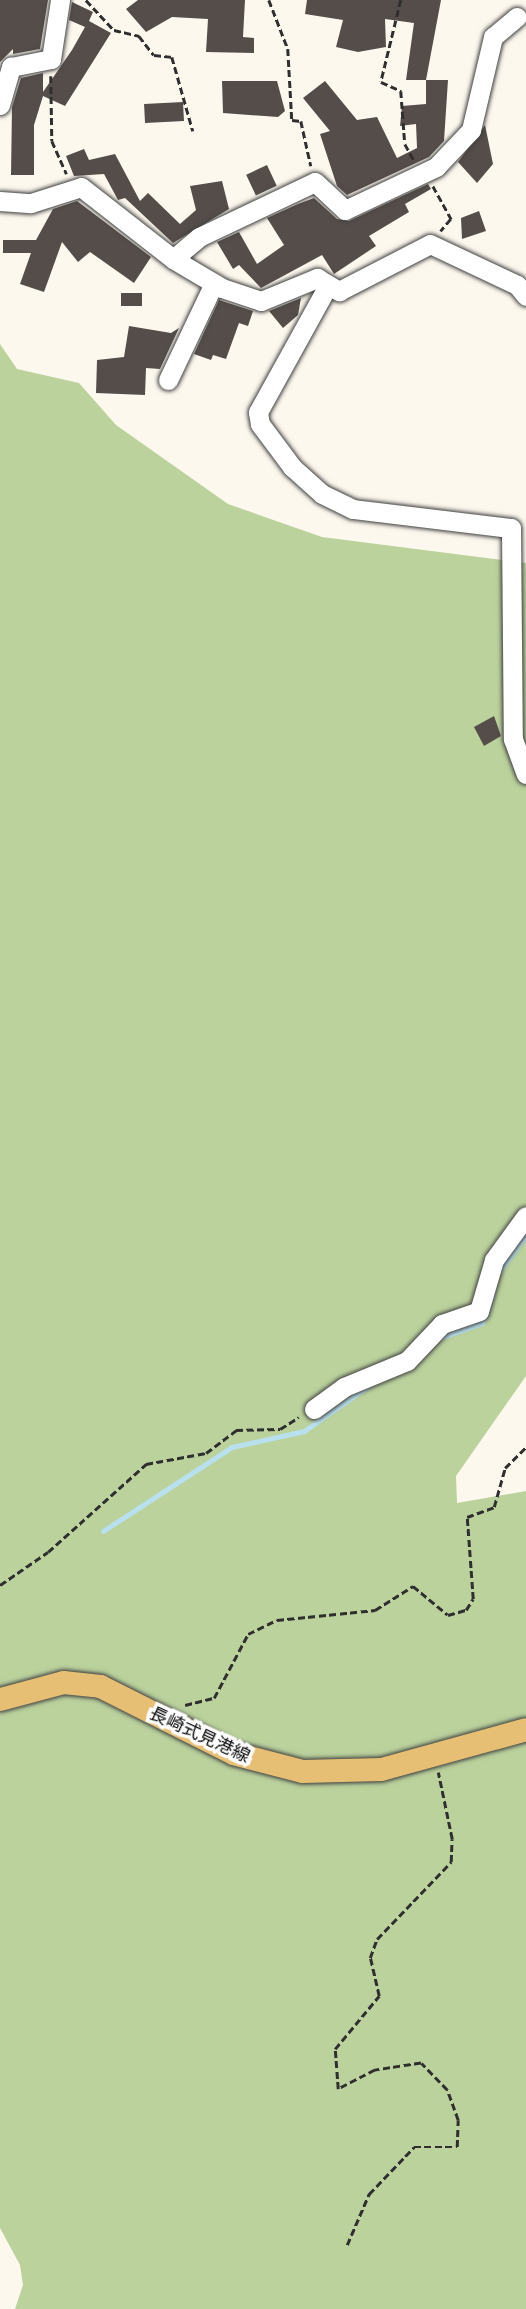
<!DOCTYPE html>
<html>
<head>
<meta charset="utf-8">
<style>
  body { margin:0 }
  #map { position:relative; width:526px; height:2309px; overflow:hidden; background:#fdf8ee; font-family:Literata,"Noto Sans JP",serif }
  div>[style] { position:absolute }
  [style*='--x'] { left:calc(var(--x)*1px); top:calc(var(--y)*1px); width:calc(var(--w)*1px); rotate:calc(var(--a)*1deg) }
  .forest>* { inset:0; background:#bbd29d }
  .stream>* { height:5px; margin:-2.5px; padding:0 2.5px; transform-origin:2.5px; border-radius:2.5px; background:#b9e0ee }
  .building>* { inset:0; background:#544d4a; transform-origin:0 0 }
  .path>* { height:2.5px; margin-top:-1.25px; transform-origin:0; background:repeating-linear-gradient(90deg,#2f2f2f 0 7px,transparent 0 10.5px) }
  .roads { filter:drop-shadow(0 0 2px #404040) drop-shadow(0 0 2px #404040) }
  .minor>* { height:19px; margin:-9.5px; padding:0 9.5px; transform-origin:9.5px; border-radius:9.5px; background:#fff }
  .major>* { height:23px; margin:-11.5px; padding:0 11.5px; transform-origin:11.5px; border-radius:11.5px; background:#e7bf74 }
  span { translate:-50% -50%; white-space:nowrap; text-align:center; line-height:1.15; -webkit-text-stroke:7px #fff; paint-order:stroke }
  .street-label { font-size:18px; color:#0d0d0d }
</style>
</head>
<body>
<div id="map">
  <div class="forest">
    <i style="clip-path:polygon(0 344px,17px 369px,79px 383px,116px 425px,228px 504px,322px 537px,526px 563px,526px 1376px,456px 1476px,457px 1503px,526px 1491px,526px 2309px,15px 2309px,23px 2285px,20px 2265px,0 2228px)"></i>
  </div>
  <div class="stream">
    <i style="--x:499;--y:1272;--w:46;--a:-53.9"></i>
    <i style="--x:440;--y:1338;--w:45;--a:-19.7"></i>
    <i style="--x:482;--y:1323;--w:30;--a:-69"></i>
    <i style="--x:103;--y:1531;--w:154;--a:-33.1"></i>
    <i style="--x:232;--y:1447;--w:74;--a:-12.5"></i>
    <i style="--x:304;--y:1431;--w:77;--a:-34.9"></i>
  </div>
  <div class="building">
    <i style="clip-path:polygon(0 0,48px 0,40px 49px,13px 54px,13px 49px,0 62px)"></i>
    <i style="clip-path:polygon(138px 0,245px 0,243px 37px,254px 38px,254px 53px,206px 52px,208px 19px,172px 17px,146px 32px,126px 9px)"></i>
    <i style="clip-path:polygon(307px 0,441px 0,426px 80px,448px 80px,444px 141px,429px 157px,347px 195px,337px 186px,320px 134px,330px 131px,303px 98px,325px 81px,357px 120px,377px 117px,397px 158px,417px 148px,416px 124px,400px 126px,402px 106px,426px 104px,426px 80px,406px 80px,414px 23px,385px 19px,386px 47px,358px 52px,336px 47px,343px 20px,305px 14px)"></i>
    <i style="clip-path:polygon(72px 2px,93px 12px,89px 21px,111px 33px,65px 106px,43px 96px,34px 125px,34px 175px,11px 175px,12px 107px,21px 78px,43px 73px,43px 92px,72px 50px,85px 27px,69px 20px)"></i>
    <i style="clip-path:polygon(222px 81px,277px 81px,285px 111px,278px 117px,223px 113px)"></i>
    <i style="left:183px;top:102px;width:19px;height:39px;rotate:87deg"></i>
    <i style="clip-path:polygon(485px 125px,493px 164px,477px 183px,458px 162px)"></i>
    <i style="clip-path:polygon(84px 149px,89px 160px,115px 154px,140px 201px,148px 193px,180px 224px,196px 210px,190px 186px,222px 181px,229px 209px,173px 243px,125px 198px,118px 200px,104px 174px,74px 176px,66px 156px)"></i>
    <i style="left:267px;top:165px;width:23px;height:23px;rotate:65deg"></i>
    <i style="clip-path:polygon(428px 184px,431px 189px,405px 204px,409px 212px,369px 236px,376px 246px,334px 274px,322px 255px,261px 288px,239px 265px,233px 269px,217px 242px,239px 232px,257px 264px,284px 245px,267px 218px,298px 204px,314px 198px,337px 219px,349px 221px)"></i>
    <i style="clip-path:polygon(77px 201px,151px 257px,134px 283px,90px 252px,78px 262px,62px 242px,44px 292px,20px 284px,31px 253px,3px 253px,3px 240px,36px 240px,53px 209px)"></i>
    <i style="clip-path:polygon(479px 211px,486px 231px,462px 239px,461px 218px)"></i>
    <i style="left:121px;top:293px;width:21px;height:13px"></i>
    <i style="clip-path:polygon(301px 298px,298px 315px,283px 328px,269px 311px)"></i>
    <i style="clip-path:polygon(219px 300px,253px 311px,248px 326px,239px 323px,226px 359px,213px 355px,211px 360px,194px 354px)"></i>
    <i style="clip-path:polygon(129px 326px,171px 333px,179px 328px,160px 369px,146px 368px,145px 395px,96px 393px,97px 360px,124px 357px)"></i>
    <i style="clip-path:polygon(494px 716px,501px 736px,484px 746px,474px 727px)"></i>
  </div>
  <div class="path">
    <i style="--x:86;--y:0;--w:41;--a:47"></i>
    <i style="--x:114;--y:30;--w:26;--a:13"></i>
    <i style="--x:139;--y:36;--w:24;--a:52"></i>
    <i style="--x:154;--y:55;--w:18;--a:6"></i>
    <i style="--x:172;--y:57;--w:77;--a:74.2"></i>
    <i style="--x:269;--y:0;--w:53;--a:68.8"></i>
    <i style="--x:288;--y:49;--w:71;--a:86.8"></i>
    <i style="--x:292;--y:120;--w:9;--a:6"></i>
    <i style="--x:301;--y:121;--w:46;--a:77.5"></i>
    <i style="--x:401;--y:0;--w:84;--a:103.7"></i>
    <i style="--x:381;--y:82;--w:22;--a:24"></i>
    <i style="--x:401;--y:91;--w:53;--a:85.7"></i>
    <i style="--x:405;--y:144;--w:18;--a:61"></i>
    <i style="--x:51;--y:76;--w:65;--a:89.1"></i>
    <i style="--x:52;--y:141;--w:36;--a:66"></i>
    <i style="--x:433;--y:186;--w:38;--a:61"></i>
    <i style="--x:451;--y:219;--w:16;--a:130"></i>
    <i style="--x:0;--y:1585;--w:58;--a:-34.5"></i>
    <i style="--x:48;--y:1552;--w:132;--a:-41.9"></i>
    <i style="--x:146;--y:1464;--w:61;--a:-10.4"></i>
    <i style="--x:206;--y:1453;--w:38;--a:-37"></i>
    <i style="--x:236;--y:1430;--w:44;--a:-1.3"></i>
    <i style="--x:280;--y:1429;--w:22;--a:-32"></i>
    <i style="--x:185;--y:1705;--w:30;--a:-14"></i>
    <i style="--x:214;--y:1698;--w:72;--a:-62"></i>
    <i style="--x:248;--y:1634;--w:32;--a:-26"></i>
    <i style="--x:277;--y:1620;--w:99;--a:-5.8"></i>
    <i style="--x:375;--y:1610;--w:45;--a:-32.3"></i>
    <i style="--x:413;--y:1586;--w:45;--a:39.6"></i>
    <i style="--x:448;--y:1615;--w:19;--a:-16"></i>
    <i style="--x:466;--y:1610;--w:13;--a:-58"></i>
    <i style="--x:473;--y:1599;--w:82;--a:-94.2"></i>
    <i style="--x:467;--y:1517;--w:29;--a:-20"></i>
    <i style="--x:494;--y:1507;--w:41;--a:-74.2"></i>
    <i style="--x:505;--y:1468;--w:30;--a:-45"></i>
    <i style="--x:347;--y:2245;--w:56;--a:-66.7"></i>
    <i style="--x:369;--y:2194;--w:65;--a:-46.2"></i>
    <i style="--x:414;--y:2147;--w:43;--a:0"></i>
    <i style="--x:457;--y:2147;--w:27;--a:-88"></i>
    <i style="--x:458;--y:2120;--w:32;--a:-110"></i>
    <i style="--x:447;--y:2090;--w:37;--a:-134"></i>
    <i style="--x:421;--y:2063;--w:47;--a:171.3"></i>
    <i style="--x:375;--y:2070;--w:42;--a:152.8"></i>
    <i style="--x:338;--y:2089;--w:40;--a:-94.3"></i>
    <i style="--x:335;--y:2049;--w:69;--a:-50.3"></i>
    <i style="--x:379;--y:1996;--w:39;--a:-103"></i>
    <i style="--x:370;--y:1958;--w:20;--a:-70"></i>
    <i style="--x:377;--y:1939;--w:107;--a:-46.1"></i>
    <i style="--x:451;--y:1862;--w:23;--a:-88"></i>
    <i style="--x:452;--y:1839;--w:68;--a:-101.8"></i>
  </div>
  <div class="roads">
    <div class="minor">
      <i style="--x:0;--y:105;--w:40;--a:-74"></i>
      <i style="--x:11;--y:67;--w:41;--a:-11.3"></i>
      <i style="--x:51;--y:59;--w:60;--a:-81.3"></i>
      <i style="--x:0;--y:201;--w:31;--a:4"></i>
      <i style="--x:31;--y:203;--w:52;--a:-17.7"></i>
      <i style="--x:81;--y:187;--w:117;--a:38"></i>
      <i style="--x:173;--y:259;--w:57;--a:30.6"></i>
      <i style="--x:222;--y:288;--w:41;--a:18.4"></i>
      <i style="--x:261;--y:301;--w:61;--a:-22.3"></i>
      <i style="--x:317;--y:278;--w:26;--a:31"></i>
      <i style="--x:339;--y:291;--w:102;--a:-27.3"></i>
      <i style="--x:430;--y:244;--w:96;--a:25.2"></i>
      <i style="--x:517;--y:285;--w:14;--a:51"></i>
      <i style="--x:173;--y:259;--w:34;--a:-40"></i>
      <i style="--x:199;--y:237;--w:128;--a:-25.4"></i>
      <i style="--x:315;--y:182;--w:41;--a:43"></i>
      <i style="--x:345;--y:210;--w:101;--a:-25.3"></i>
      <i style="--x:436;--y:167;--w:51;--a:-46.6"></i>
      <i style="--x:471;--y:130;--w:96;--a:-76.7"></i>
      <i style="--x:493;--y:37;--w:31;--a:-40"></i>
      <i style="--x:326;--y:289;--w:141;--a:118.9"></i>
      <i style="--x:258;--y:412;--w:12;--a:81"></i>
      <i style="--x:260;--y:424;--w:54;--a:53.3"></i>
      <i style="--x:292;--y:467;--w:40;--a:42"></i>
      <i style="--x:322;--y:494;--w:34;--a:26"></i>
      <i style="--x:353;--y:509;--w:159;--a:6.9"></i>
      <i style="--x:511;--y:528;--w:211;--a:89.5"></i>
      <i style="--x:513;--y:739;--w:37;--a:70"></i>
      <i style="--x:168;--y:380;--w:107;--a:-64.6"></i>
      <i style="--x:314;--y:1409;--w:37;--a:-36"></i>
      <i style="--x:344;--y:1387;--w:68;--a:-22.4"></i>
      <i style="--x:407;--y:1361;--w:51;--a:-46.6"></i>
      <i style="--x:442;--y:1324;--w:39;--a:-19"></i>
      <i style="--x:479;--y:1311;--w:53;--a:-73.6"></i>
      <i style="--x:494;--y:1260;--w:54;--a:-54"></i>
    </div>
    <div class="major">
      <i style="--x:0;--y:1699;--w:65;--a:-15.1"></i>
      <i style="--x:63;--y:1682;--w:37;--a:6"></i>
      <i style="--x:100;--y:1686;--w:149;--a:26.7"></i>
      <i style="--x:233;--y:1753;--w:71;--a:14.6"></i>
      <i style="--x:302;--y:1771;--w:79;--a:-1.5"></i>
      <i style="--x:381;--y:1769;--w:150;--a:-15.4"></i>
    </div>
  </div>
  <div class="street-label">
    <span style="left:200px;top:1734px;rotate:25deg">長崎式見港線</span>
  </div>
</div>
</body>
</html>
